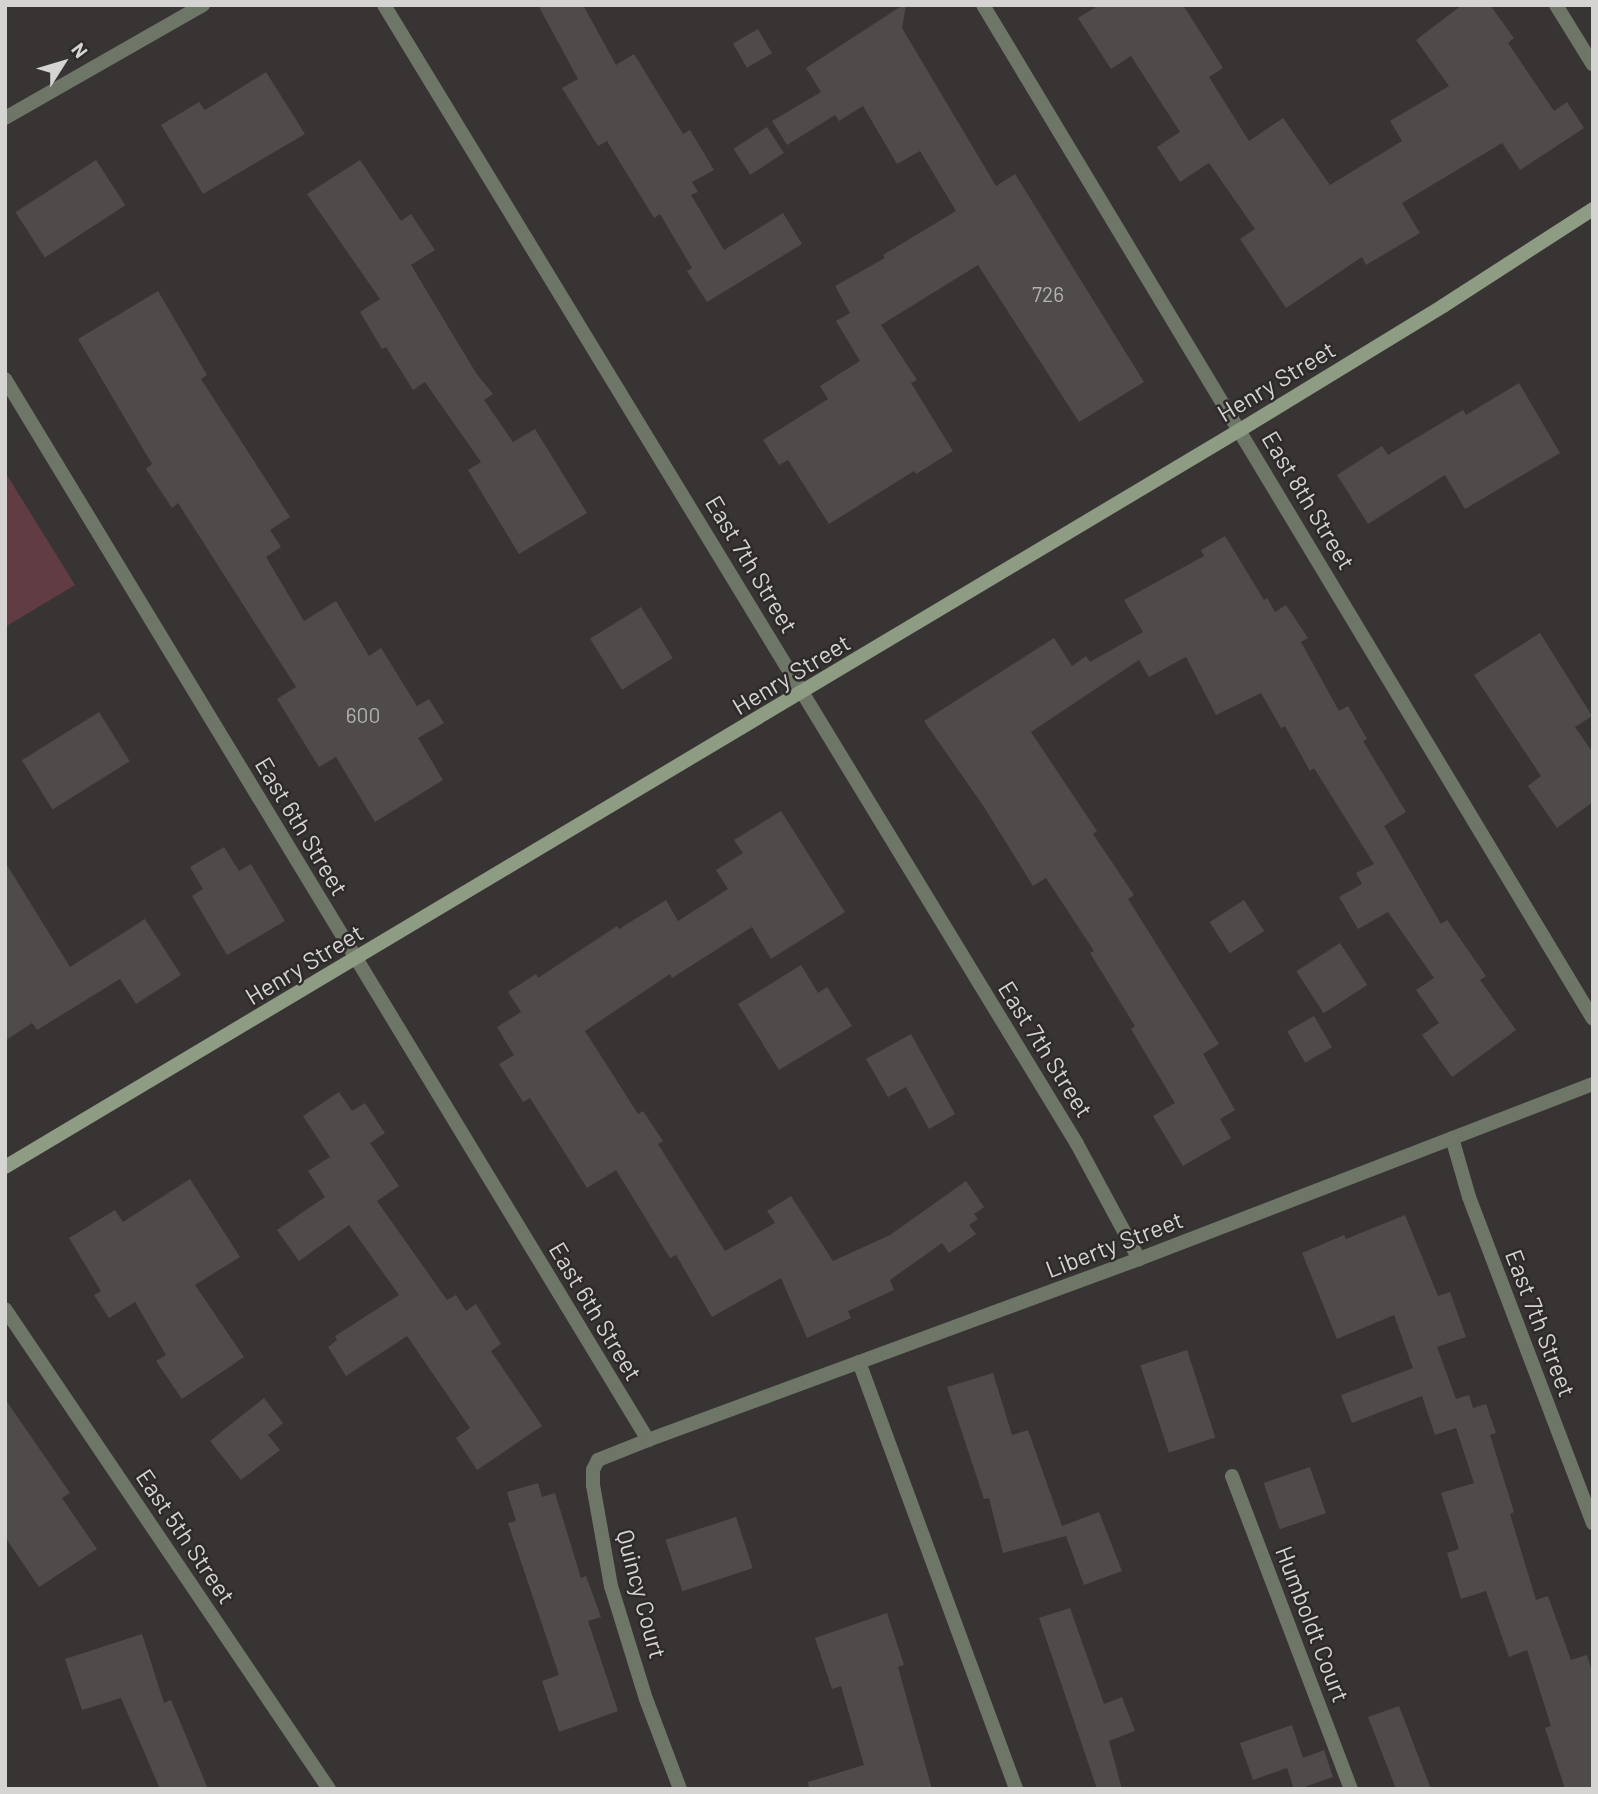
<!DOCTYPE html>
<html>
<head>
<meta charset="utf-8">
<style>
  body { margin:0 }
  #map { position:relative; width:1598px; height:1794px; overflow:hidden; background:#383434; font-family:Barlow,sans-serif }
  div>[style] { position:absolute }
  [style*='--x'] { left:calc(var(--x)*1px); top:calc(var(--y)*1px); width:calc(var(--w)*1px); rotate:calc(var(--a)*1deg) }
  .green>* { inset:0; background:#623c43 }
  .building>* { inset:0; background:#4f4b4b; transform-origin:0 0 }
  .lane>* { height:14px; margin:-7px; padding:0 7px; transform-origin:7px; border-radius:7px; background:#6e7767 }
  .street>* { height:14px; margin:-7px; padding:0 7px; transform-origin:7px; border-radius:7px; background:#6e7767 }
  .secondary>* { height:14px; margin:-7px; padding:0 7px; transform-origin:7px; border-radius:7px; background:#8d9c82 }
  span { translate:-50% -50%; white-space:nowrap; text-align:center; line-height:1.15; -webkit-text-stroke:5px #2e2a2a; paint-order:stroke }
  .number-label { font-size:21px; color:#b4b1b1 }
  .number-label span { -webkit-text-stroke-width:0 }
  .street-label { font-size:24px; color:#d6d3d3 }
  .frame { position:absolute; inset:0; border:7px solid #d6d3d3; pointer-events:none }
  .north { position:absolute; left:28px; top:28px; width:70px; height:70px; -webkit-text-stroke:5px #2e2a2a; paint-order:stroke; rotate:53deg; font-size:19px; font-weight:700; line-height:28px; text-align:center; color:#d6d3d3 }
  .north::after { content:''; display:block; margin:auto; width:24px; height:32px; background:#d6d3d3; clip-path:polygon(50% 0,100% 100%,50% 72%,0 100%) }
</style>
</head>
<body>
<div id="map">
  <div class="green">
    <i style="clip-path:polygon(5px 472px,75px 585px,5px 627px)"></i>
  </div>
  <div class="building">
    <i style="clip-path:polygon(538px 5px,583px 5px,616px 65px,634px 54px,683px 134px,690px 130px,714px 170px,692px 182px,698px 192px,691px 195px,724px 250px,783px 213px,802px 244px,707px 302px,687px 271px,692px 268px,660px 214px,654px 218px,607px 141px,598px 146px,562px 88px,578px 79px)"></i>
    <i style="clip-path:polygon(903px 5px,906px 5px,902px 28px,996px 186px,1015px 174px,1144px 382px,1079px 422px,978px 265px,881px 325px,917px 380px,911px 383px,953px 451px,916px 474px,914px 471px,829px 524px,788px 460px,779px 465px,763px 440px,828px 399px,820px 386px,860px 361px,836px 321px,850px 313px,835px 286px,885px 258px,883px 255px,956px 211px,920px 151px,897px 164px,863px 106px,839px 121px,835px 115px,787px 145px,772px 121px,821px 92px,806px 68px)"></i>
    <i style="clip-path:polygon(1099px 5px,1183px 5px,1223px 68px,1209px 77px,1249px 141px,1283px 118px,1330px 185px,1402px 141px,1390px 121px,1449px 86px,1416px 40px,1462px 5px,1490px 5px,1514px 38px,1508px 43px,1554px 111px,1567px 102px,1584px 128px,1520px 170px,1502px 143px,1402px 203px,1420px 233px,1366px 265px,1362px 257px,1286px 308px,1240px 239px,1255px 229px,1209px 163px,1180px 182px,1157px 147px,1180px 132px,1131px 56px,1111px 69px,1078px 18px)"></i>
    <i style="left:758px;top:29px;width:28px;height:29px;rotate:60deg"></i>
    <i style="clip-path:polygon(266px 72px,305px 134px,203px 194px,161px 125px,199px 102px,205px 110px)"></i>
    <i style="left:767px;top:127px;width:31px;height:40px;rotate:57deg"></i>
    <i style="left:96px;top:160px;width:54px;height:96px;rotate:57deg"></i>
    <i style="clip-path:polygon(360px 160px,401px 221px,411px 214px,435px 250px,411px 265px,476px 373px,493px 394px,484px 400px,513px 442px,535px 429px,587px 513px,519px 554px,468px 470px,481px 462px,425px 382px,413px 390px,386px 347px,382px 349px,360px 312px,380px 299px,307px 194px)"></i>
    <i style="clip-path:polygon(158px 291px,207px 375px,201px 379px,290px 517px,270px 530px,281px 547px,266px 557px,304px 621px,336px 601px,369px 656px,381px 648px,417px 706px,429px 699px,444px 723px,418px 738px,443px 780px,375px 822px,336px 757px,319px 767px,277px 699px,296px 687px,178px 503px,172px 508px,146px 469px,152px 464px,78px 339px)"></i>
    <i style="clip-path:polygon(1519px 383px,1560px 453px,1465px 509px,1445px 475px,1368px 524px,1337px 475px,1382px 446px,1388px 455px,1463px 410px,1466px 415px)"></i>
    <i style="clip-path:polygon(1225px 536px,1264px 600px,1267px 598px,1275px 612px,1286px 605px,1308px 638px,1301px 642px,1339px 711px,1348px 706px,1367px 739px,1363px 741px,1406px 812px,1384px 826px,1441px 924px,1447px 920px,1486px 976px,1480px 980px,1516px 1030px,1452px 1077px,1422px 1035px,1439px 1023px,1416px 990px,1434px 978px,1388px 912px,1358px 929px,1339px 897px,1362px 884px,1356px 873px,1374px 864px,1314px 768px,1310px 771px,1285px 726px,1281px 728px,1261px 693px,1216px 715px,1186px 657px,1149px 677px,1139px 660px,1031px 732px,1097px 831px,1093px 834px,1134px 895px,1128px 899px,1219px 1044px,1203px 1054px,1235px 1110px,1220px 1119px,1231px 1138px,1183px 1166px,1153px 1116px,1175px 1103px,1131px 1029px,1135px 1026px,1090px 953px,1094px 951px,1046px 878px,1033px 886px,984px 807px,924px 721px,1054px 638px,1072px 666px,1086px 656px,1090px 662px,1143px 632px,1124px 600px,1204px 556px,1201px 550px)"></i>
    <i style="left:641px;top:607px;width:60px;height:60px;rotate:58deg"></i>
    <i style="clip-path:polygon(1540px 633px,1592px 716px,1575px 727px,1593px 753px,1593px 802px,1557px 828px,1528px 786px,1541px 776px,1474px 675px)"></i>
    <i style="left:99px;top:712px;width:58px;height:91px;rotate:58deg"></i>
    <i style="clip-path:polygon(781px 811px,845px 912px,771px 959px,752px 927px,672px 978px,670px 974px,585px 1031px,638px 1114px,643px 1111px,663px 1141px,658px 1144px,725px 1251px,775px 1223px,767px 1211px,791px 1196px,833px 1261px,890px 1235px,966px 1181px,984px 1207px,974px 1214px,978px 1219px,969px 1225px,976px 1234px,949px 1253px,942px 1243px,890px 1280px,894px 1290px,848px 1311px,851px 1318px,807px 1338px,781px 1278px,712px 1317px,676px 1255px,670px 1258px,616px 1170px,587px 1188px,530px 1098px,523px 1102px,499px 1064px,514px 1055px,497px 1027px,521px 1012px,508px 992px,536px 974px,538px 978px,617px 926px,619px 929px,666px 900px,678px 921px,728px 889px,716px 870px,743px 853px,734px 840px)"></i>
    <i style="clip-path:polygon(224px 847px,239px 871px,251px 864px,285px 921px,227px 955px,192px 896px,203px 889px,190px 867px)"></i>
    <i style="clip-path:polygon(5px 862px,70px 967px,145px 919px,181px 975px,136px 1004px,120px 979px,37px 1030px,32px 1023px,5px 1041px)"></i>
    <i style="left:1244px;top:900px;width:37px;height:41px;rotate:57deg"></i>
    <i style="left:1340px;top:943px;width:50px;height:52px;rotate:57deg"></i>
    <i style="clip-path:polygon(801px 965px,818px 993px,827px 987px,852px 1026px,779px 1070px,738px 1004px)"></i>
    <i style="left:1314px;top:1016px;width:36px;height:31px;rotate:60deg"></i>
    <i style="clip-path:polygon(911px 1034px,955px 1114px,929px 1129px,906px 1087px,888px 1097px,866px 1059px)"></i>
    <i style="clip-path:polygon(339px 1092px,352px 1111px,365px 1103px,385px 1133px,370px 1143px,399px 1186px,377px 1201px,447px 1300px,456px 1295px,466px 1311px,476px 1304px,501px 1344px,491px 1351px,542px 1426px,477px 1470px,456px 1438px,470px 1428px,407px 1336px,346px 1376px,328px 1347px,337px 1340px,335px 1336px,399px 1295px,349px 1225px,299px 1261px,277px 1230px,325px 1197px,308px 1171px,330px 1157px,303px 1116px)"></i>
    <i style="clip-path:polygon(190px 1179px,240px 1257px,195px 1285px,244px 1357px,182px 1399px,156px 1361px,166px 1355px,135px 1302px,109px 1318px,94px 1295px,101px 1291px,69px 1238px,115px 1210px,123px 1222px)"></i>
    <i style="clip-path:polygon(1405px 1215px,1438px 1296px,1450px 1292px,1466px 1337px,1437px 1347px,1456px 1399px,1469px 1395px,1473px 1408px,1486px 1404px,1496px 1433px,1490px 1435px,1514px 1512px,1510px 1514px,1536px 1600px,1548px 1596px,1571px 1660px,1587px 1655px,1593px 1675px,1593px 1789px,1565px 1789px,1545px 1728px,1551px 1726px,1527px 1650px,1509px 1657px,1486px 1591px,1461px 1599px,1447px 1553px,1459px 1549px,1441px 1493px,1474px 1483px,1456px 1428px,1435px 1435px,1422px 1396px,1352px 1423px,1341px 1395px,1413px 1368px,1394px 1315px,1337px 1339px,1302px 1253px,1344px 1235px,1346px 1239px)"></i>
    <i style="left:1187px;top:1350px;width:92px;height:49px;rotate:72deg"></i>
    <i style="clip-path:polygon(993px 1373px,1012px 1435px,1028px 1430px,1062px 1526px,1099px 1512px,1122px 1571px,1084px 1585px,1066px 1536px,1003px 1553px,989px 1498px,984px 1499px,947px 1387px)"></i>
    <i style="clip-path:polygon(264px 1398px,283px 1423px,268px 1435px,280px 1450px,241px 1480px,210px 1441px)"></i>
    <i style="clip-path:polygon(5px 1399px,70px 1493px,62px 1498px,97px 1549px,39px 1587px,5px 1537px)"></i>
    <i style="left:1310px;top:1467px;width:49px;height:49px;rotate:71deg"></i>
    <i style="clip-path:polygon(538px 1483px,542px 1497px,555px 1493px,581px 1578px,586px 1576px,601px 1617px,588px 1621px,618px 1711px,559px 1732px,542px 1681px,559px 1675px,508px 1523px,516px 1521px,507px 1492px)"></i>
    <i style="left:736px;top:1517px;width:54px;height:74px;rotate:72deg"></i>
    <i style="clip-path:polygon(1070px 1608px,1104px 1704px,1122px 1697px,1135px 1731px,1109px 1741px,1122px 1789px,1097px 1789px,1039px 1618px)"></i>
    <i style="clip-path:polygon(887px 1613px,904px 1665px,898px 1667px,932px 1789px,809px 1789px,808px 1782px,864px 1765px,841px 1686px,832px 1689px,815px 1638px)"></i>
    <i style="clip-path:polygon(142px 1634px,164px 1703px,171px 1700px,208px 1789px,160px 1789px,121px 1698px,82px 1710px,65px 1659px)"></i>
    <i style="clip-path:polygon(1399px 1706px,1431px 1789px,1396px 1789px,1368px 1717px)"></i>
    <i style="clip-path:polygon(1292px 1725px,1303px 1758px,1324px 1750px,1333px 1777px,1299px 1789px,1294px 1789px,1287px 1768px,1253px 1780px,1240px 1743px)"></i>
  </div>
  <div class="lane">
    <i style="--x:648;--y:1440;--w:54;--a:158.2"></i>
    <i style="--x:598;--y:1460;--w:11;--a:117"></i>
    <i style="--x:593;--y:1470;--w:15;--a:90"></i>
    <i style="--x:593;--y:1485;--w:103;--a:79.9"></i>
    <i style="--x:611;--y:1586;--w:118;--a:72.8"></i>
    <i style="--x:646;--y:1699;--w:96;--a:69.3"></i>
    <i style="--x:1232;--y:1476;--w:335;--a:69.2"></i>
  </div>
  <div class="street">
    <i style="--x:384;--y:5;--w:1333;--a:58.68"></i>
    <i style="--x:1077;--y:1144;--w:131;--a:61.7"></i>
    <i style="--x:983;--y:5;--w:1183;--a:58.97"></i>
    <i style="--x:1556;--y:5;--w:70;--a:58.3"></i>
    <i style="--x:5;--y:118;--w:228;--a:-29.7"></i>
    <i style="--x:5;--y:379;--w:1241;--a:58.78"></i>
    <i style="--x:648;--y:1440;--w:523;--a:-20.24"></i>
    <i style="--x:1139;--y:1259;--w:487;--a:-21.1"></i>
    <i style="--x:1452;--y:1138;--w:61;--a:73.9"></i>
    <i style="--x:1469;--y:1197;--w:349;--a:69.2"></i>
    <i style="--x:5;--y:1309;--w:579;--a:55.98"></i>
    <i style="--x:859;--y:1362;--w:455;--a:69.8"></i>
  </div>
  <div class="secondary">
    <i style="--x:5;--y:1167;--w:1438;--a:-30.83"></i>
    <i style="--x:1240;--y:430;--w:238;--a:-31.4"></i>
    <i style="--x:1443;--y:306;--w:179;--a:-32.9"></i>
  </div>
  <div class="number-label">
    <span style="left:1048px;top:294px">726</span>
    <span style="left:363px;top:715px">600</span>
  </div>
  <div class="street-label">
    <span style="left:1276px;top:381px;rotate:-31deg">Henry Street</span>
    <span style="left:1309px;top:500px;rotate:59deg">East 8th Street</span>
    <span style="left:752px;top:564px;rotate:59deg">East 7th Street</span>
    <span style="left:791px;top:674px;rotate:-31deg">Henry Street</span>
    <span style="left:302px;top:826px;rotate:59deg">East 6th Street</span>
    <span style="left:304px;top:964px;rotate:-31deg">Henry Street</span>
    <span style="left:1046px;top:1049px;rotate:58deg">East 7th Street</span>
    <span style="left:1114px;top:1244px;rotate:-21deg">Liberty Street</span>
    <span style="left:596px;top:1311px;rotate:59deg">East 6th Street</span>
    <span style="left:1541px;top:1323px;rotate:69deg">East 7th Street</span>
    <span style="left:186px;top:1536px;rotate:56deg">East 5th Street</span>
    <span style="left:642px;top:1594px;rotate:75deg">Quincy Court</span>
    <span style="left:1313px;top:1624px;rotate:69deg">Humboldt Court</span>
  </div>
  <div class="frame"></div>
  <div class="north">N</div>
</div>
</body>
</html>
